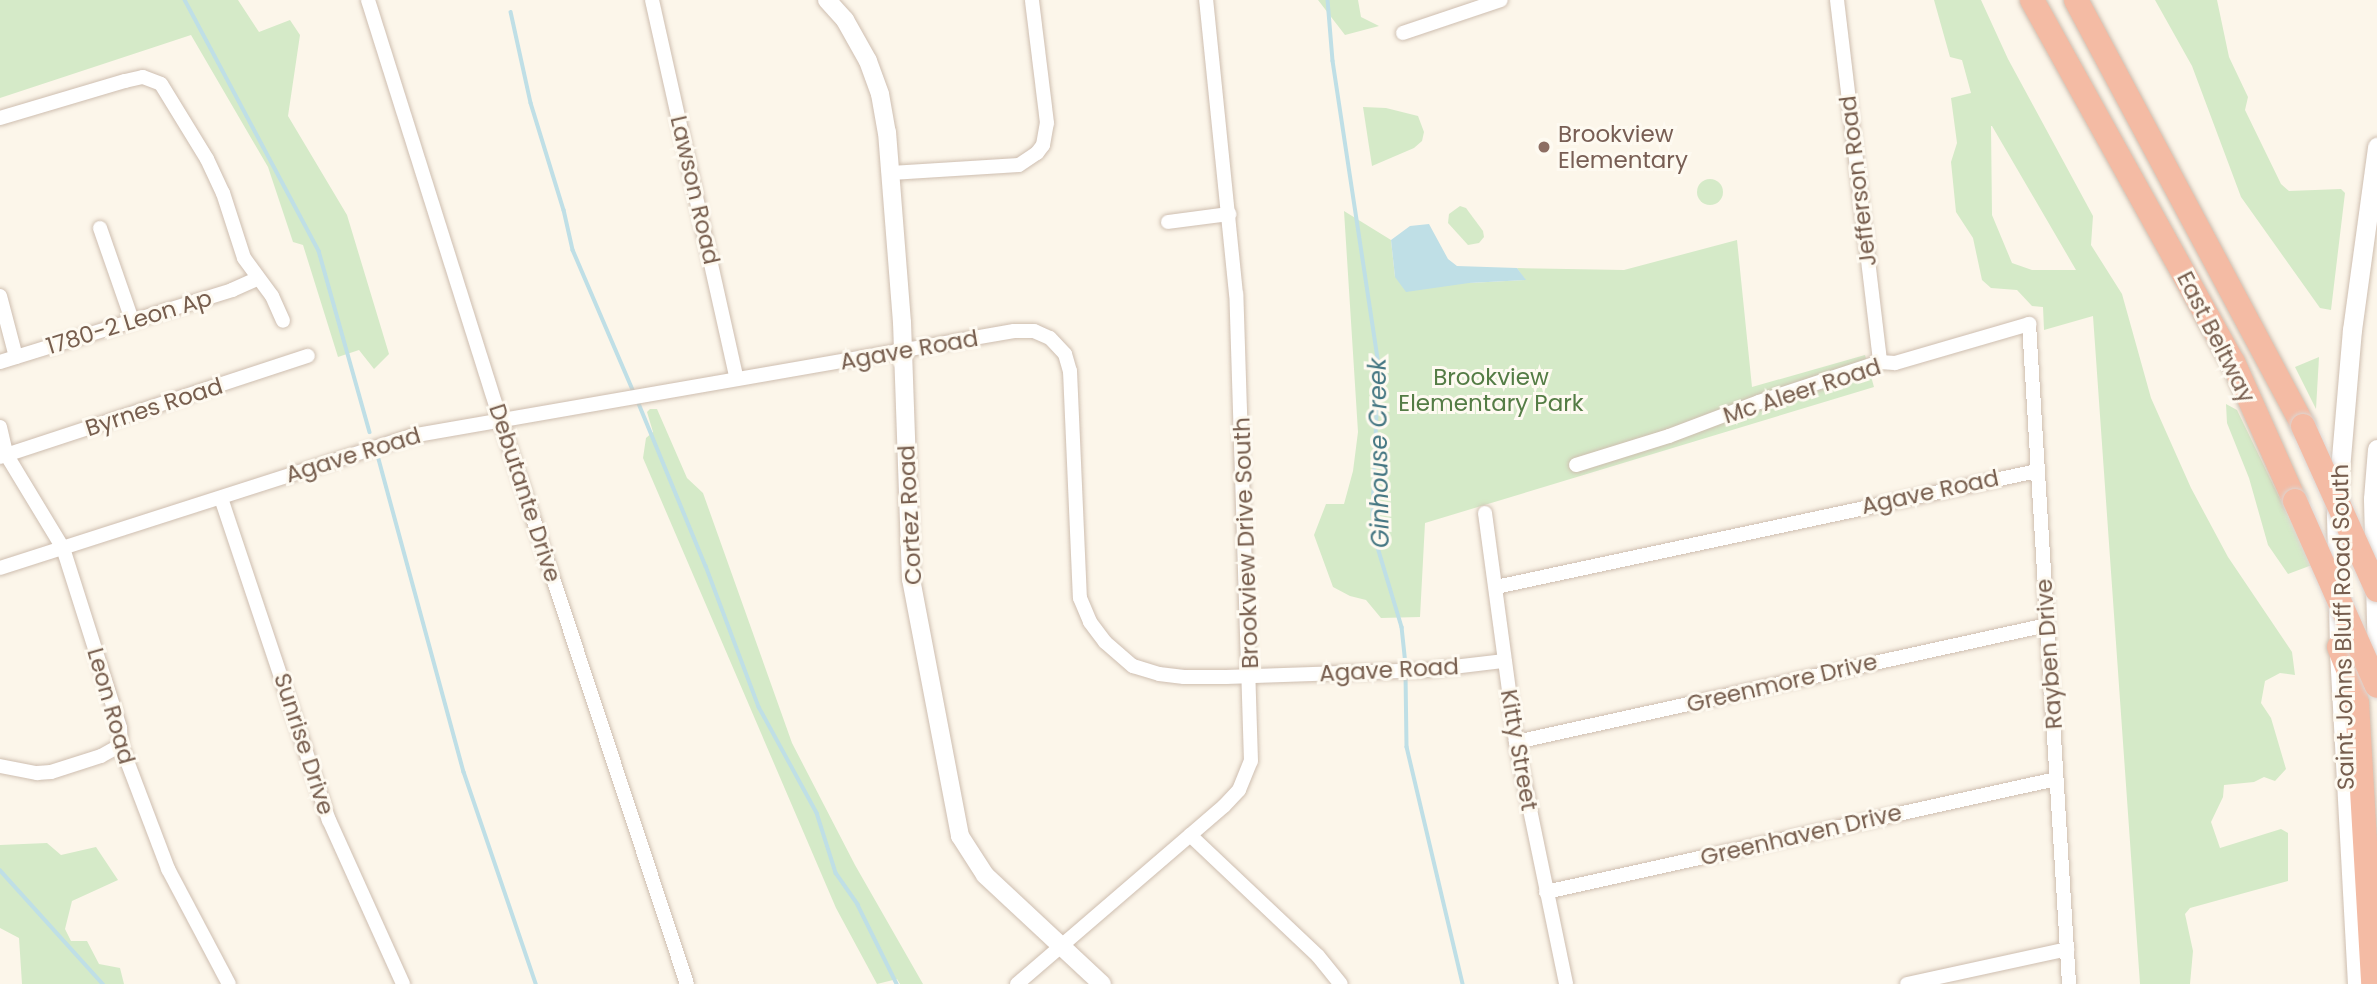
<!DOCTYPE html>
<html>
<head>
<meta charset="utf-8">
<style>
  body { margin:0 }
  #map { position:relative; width:2377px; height:984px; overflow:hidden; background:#fcf6ea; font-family:Poppins,sans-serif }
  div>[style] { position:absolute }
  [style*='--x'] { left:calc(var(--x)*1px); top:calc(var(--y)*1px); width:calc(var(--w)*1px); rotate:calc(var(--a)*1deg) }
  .green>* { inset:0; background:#d5eac8 }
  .round { border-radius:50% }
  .water>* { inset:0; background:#bfdfe6 }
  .stream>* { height:3.5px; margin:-1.75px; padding:0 1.75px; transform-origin:1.75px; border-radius:1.75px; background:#bfdfe6 }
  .roads { filter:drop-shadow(0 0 2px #cebeb0) drop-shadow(0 0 2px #cebeb0) }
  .minor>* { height:14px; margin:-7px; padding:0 7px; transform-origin:7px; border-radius:7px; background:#fff }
  .tertiary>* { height:18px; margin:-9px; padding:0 9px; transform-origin:9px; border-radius:9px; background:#fff }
  .secondary>* { height:19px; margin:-9.5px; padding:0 9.5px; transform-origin:9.5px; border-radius:9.5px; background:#fff }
  .motorway>* { height:24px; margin:-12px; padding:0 12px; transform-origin:12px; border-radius:12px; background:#f4bba4 }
  .bridges { filter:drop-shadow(0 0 2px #dcd5d1) drop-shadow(0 0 2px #dcd5d1) }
  .motorway-bridge>* { height:24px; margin:-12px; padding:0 12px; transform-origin:12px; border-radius:12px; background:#f4bba4 }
  .dots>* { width:19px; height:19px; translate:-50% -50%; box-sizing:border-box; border:4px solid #fefaf1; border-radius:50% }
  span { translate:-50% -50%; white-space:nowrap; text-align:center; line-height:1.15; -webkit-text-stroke:6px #fefaf1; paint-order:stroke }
  .education-label { font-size:23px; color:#785e54 }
  .left { translate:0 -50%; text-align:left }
  .street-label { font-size:23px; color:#775e4e }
  .park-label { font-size:23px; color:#547c45 }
  .water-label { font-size:24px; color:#447682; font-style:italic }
</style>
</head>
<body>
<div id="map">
  <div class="green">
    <i style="clip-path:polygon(0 0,238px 0,259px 32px,290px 20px,300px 35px,288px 116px,347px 215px,389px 354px,374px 369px,359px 350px,338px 357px,303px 245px,293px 242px,268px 167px,191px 35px,0 98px)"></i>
    <i style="clip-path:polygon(1318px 0,1358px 0,1361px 17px,1379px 26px,1345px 35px)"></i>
    <i style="clip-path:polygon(evenodd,1934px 0,1981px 0,2008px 59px,2093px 216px,2091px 245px,2122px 294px,2151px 398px,2191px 488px,2228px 557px,2292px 652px,2295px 675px,2280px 673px,2265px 681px,2261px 703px,2271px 718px,2286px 769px,2275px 781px,2264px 777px,2254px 782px,2224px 785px,2223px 797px,2211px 822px,2220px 848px,2281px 829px,2288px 833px,2288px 881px,2190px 908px,2185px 914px,2193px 951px,2190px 984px,2140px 984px,2093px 316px,2044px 330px,2043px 307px,2032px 306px,2017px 290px,1991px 288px,1982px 280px,1973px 238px,1956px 212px,1951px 162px,1957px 143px,1951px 98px,1971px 93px,1962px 60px,1950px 57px,1934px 0,1991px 126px,1992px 126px,2076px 270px,2032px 270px,2012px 263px,1992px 215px,1991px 126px)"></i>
    <i style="clip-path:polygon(2155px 0,2217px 0,2229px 57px,2248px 97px,2245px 110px,2281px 184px,2289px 191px,2341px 189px,2345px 193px,2331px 310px,2320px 308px,2241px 197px,2192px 66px)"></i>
    <i style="clip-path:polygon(1363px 107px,1386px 108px,1418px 116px,1424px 132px,1422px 141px,1414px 148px,1372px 166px)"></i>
    <i class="round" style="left:1697px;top:179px;width:26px;height:26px"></i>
    <i style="clip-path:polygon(1460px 206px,1466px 208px,1483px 231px,1484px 237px,1479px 243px,1468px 245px,1448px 223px,1449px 214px)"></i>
    <i style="clip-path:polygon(1344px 211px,1391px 240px,1395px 277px,1469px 283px,1525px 280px,1517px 268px,1624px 270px,1737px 240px,1752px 387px,1865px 355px,1874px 387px,1425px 523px,1420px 617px,1381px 618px,1366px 600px,1350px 596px,1333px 587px,1314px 535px,1326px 504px,1344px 504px,1353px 471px,1358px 432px)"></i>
    <i style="clip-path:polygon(2319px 357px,2316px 409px,2295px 367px)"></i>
    <i style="clip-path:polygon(2226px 404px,2237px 410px,2312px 565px,2288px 574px,2268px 545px,2249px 478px,2227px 423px)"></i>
    <i style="clip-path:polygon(650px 409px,657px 409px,687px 478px,703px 493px,792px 743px,855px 865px,923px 984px,900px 984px,897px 979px,877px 984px,836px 908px,643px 458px,646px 438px,653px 432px,647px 412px)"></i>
    <i style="clip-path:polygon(47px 843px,61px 855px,96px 847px,118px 880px,72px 901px,65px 929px,71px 941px,87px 941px,99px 964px,120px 968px,124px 984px,22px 984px,19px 938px,0 928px,0 845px)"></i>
  </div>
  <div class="water">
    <i style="clip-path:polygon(1429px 224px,1448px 259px,1457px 266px,1517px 268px,1526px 280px,1469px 283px,1406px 292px,1395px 277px,1391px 240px,1410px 226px)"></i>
  </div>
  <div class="stream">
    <i style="--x:185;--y:0;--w:285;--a:61.9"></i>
    <i style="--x:319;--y:251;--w:188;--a:74.3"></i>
    <i style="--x:1328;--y:0;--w:61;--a:85.3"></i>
    <i style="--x:1333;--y:61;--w:306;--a:81.4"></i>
    <i style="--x:1379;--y:364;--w:151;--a:92.3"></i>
    <i style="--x:1373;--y:515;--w:26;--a:83"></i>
    <i style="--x:1376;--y:541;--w:90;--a:73.2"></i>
    <i style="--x:1402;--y:627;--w:39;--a:84"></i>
    <i style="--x:511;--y:12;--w:93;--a:77.6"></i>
    <i style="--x:531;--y:103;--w:112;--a:72.9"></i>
    <i style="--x:564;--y:210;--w:41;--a:77.3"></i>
    <i style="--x:573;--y:250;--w:155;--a:66.8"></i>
    <i style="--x:637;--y:399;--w:181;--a:67.6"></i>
    <i style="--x:706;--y:566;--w:151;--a:69.4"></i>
    <i style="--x:759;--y:707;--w:121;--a:61.3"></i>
    <i style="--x:817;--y:813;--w:63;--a:72.4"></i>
    <i style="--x:836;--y:873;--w:39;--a:55"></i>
    <i style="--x:858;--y:905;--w:88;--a:63.7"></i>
    <i style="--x:377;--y:452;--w:332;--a:74.8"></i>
    <i style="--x:464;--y:772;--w:224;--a:71.2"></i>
    <i style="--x:1406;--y:674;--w:73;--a:89.2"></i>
    <i style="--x:1407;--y:747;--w:244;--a:76.7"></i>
    <i style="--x:0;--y:870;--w:154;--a:47.9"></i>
  </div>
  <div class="roads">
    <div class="minor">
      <i style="--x:368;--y:0;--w:442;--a:72.5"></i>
      <i style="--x:501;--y:421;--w:593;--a:71.72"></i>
      <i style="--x:652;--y:0;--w:388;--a:77.4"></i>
      <i style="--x:1837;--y:0;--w:365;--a:83.2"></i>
      <i style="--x:1403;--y:33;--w:103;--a:-18.6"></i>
      <i style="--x:0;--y:118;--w:130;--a:-16.5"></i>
      <i style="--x:125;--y:81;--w:18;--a:-13"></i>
      <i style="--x:143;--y:77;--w:19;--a:21"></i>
      <i style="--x:161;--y:84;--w:88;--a:58.5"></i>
      <i style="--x:207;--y:159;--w:38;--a:65"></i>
      <i style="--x:223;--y:193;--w:68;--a:72.1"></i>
      <i style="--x:244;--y:258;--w:47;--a:53.6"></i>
      <i style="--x:272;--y:296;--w:27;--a:66"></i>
      <i style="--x:891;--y:173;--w:128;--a:-3.6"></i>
      <i style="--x:1019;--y:165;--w:22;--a:-34"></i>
      <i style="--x:1037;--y:153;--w:10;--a:-53"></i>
      <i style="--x:1043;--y:145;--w:22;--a:-80"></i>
      <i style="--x:1047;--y:123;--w:124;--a:-97"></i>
      <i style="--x:1168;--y:222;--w:62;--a:-7.5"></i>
      <i style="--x:100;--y:228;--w:97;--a:70.8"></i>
      <i style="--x:0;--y:296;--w:63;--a:75.3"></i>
      <i style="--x:0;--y:362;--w:243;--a:-17.2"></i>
      <i style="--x:232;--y:290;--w:27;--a:-24"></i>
      <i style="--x:0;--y:427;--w:28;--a:77"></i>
      <i style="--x:6;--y:454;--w:110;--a:58.8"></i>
      <i style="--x:63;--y:548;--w:189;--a:72.4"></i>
      <i style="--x:120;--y:728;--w:17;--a:87"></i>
      <i style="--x:121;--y:745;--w:133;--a:69.2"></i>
      <i style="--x:168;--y:869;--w:130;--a:62.1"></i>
      <i style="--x:0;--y:457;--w:324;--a:-18.2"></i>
      <i style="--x:1576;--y:465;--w:97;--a:-17.3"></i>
      <i style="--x:1669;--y:436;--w:96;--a:-20.7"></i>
      <i style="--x:1759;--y:402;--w:127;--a:-18.3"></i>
      <i style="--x:1880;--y:362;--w:15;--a:4"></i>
      <i style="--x:1895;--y:363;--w:140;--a:-16.2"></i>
      <i style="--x:2029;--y:324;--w:661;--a:86.53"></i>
      <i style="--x:221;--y:498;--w:340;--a:71.5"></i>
      <i style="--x:329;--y:820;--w:180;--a:65.7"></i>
      <i style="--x:1485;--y:513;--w:231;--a:82.3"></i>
      <i style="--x:1516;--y:742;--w:247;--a:78.3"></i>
      <i style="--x:0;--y:568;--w:432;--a:-17.8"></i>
      <i style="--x:411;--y:436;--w:612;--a:-9.88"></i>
      <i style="--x:1014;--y:331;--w:20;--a:0"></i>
      <i style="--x:1034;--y:331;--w:17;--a:24"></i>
      <i style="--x:1050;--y:338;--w:22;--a:47"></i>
      <i style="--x:1065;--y:354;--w:18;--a:74"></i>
      <i style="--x:1070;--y:371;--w:227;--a:87.5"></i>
      <i style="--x:1080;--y:598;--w:26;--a:67"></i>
      <i style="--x:1090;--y:622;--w:25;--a:53"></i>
      <i style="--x:1105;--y:642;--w:37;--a:41"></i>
      <i style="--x:1133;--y:666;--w:27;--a:17"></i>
      <i style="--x:1159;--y:674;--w:25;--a:7"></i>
      <i style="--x:1184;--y:677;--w:42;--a:0"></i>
      <i style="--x:1226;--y:677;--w:202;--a:-2"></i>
      <i style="--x:1428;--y:670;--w:77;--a:-6.8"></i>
      <i style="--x:1496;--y:587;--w:553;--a:-12.1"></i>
      <i style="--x:1516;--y:742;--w:544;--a:-12.43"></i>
      <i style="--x:0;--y:766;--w:38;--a:11"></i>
      <i style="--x:37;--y:773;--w:14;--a:-4"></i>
      <i style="--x:51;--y:772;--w:52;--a:-17.7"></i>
      <i style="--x:101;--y:756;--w:23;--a:-29"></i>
      <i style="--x:1190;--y:835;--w:176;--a:43.4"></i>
      <i style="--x:1318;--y:956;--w:36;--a:51"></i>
      <i style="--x:1546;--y:892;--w:522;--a:-12.49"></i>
      <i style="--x:1017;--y:984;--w:273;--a:-40.7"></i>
      <i style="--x:1224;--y:806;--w:22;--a:-47"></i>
      <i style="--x:1239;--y:790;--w:31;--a:-68"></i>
      <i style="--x:1251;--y:761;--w:467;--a:-91.8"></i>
      <i style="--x:1236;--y:294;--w:296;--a:-95.8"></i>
      <i style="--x:1907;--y:984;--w:164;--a:-12.3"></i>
    </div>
    <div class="tertiary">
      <i style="--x:827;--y:0;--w:27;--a:48"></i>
      <i style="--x:845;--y:20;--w:47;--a:60.7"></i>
      <i style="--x:868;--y:61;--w:35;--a:70"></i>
      <i style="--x:880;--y:94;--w:39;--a:80"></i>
      <i style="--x:887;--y:132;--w:191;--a:85.5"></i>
      <i style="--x:902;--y:322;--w:257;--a:88"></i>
      <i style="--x:911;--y:579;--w:262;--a:79.2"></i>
      <i style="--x:960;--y:836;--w:46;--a:57.3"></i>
      <i style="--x:985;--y:875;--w:160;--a:43"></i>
    </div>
    <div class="secondary">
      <i style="--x:2377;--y:449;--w:50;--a:94.6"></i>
      <i style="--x:2373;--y:499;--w:167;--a:88.6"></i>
      <i style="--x:2357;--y:984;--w:337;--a:-93.1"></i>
      <i style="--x:2339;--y:647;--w:131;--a:-91.3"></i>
      <i style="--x:2336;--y:516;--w:187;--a:-85.1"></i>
      <i style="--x:2352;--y:330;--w:185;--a:-82.2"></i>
    </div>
    <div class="motorway">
      <i style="--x:2032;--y:0;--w:414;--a:61"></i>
      <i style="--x:2233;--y:362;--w:152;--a:66"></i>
      <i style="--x:2076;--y:0;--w:483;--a:61.9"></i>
      <i style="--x:2339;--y:647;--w:35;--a:68"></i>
      <i style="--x:2352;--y:680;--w:24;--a:78"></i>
      <i style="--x:2357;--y:703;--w:281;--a:86.7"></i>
    </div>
  </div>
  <div class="bridges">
    <div class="motorway-bridge">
      <i style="--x:2303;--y:426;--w:180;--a:65.7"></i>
      <i style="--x:2295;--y:501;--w:202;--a:66.1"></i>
    </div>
  </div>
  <div class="dots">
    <i style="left:1544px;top:147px;background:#8d6e63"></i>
  </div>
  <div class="education-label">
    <span class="left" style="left:1558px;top:147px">Brookview<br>Elementary</span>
  </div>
  <div class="street-label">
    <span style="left:1858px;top:181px;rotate:-97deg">Jefferson Road</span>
    <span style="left:695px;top:190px;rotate:77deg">Lawson Road</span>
    <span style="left:129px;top:322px;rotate:-17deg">1780-2 Leon Ap</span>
    <span style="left:2216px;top:337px;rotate:63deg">East Beltway</span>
    <span style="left:909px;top:350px;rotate:-10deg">Agave Road</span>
    <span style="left:1802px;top:391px;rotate:-18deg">Mc Aleer Road</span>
    <span style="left:154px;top:407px;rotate:-18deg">Byrnes Road</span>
    <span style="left:353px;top:455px;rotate:-17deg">Agave Road</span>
    <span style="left:1930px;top:492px;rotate:-12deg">Agave Road</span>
    <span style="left:525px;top:493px;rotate:72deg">Debutante Drive</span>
    <span style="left:910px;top:515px;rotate:-93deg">Cortez Road</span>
    <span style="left:1246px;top:543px;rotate:-92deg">Brookview Drive South</span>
    <span style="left:2343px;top:627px;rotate:-91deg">Saint Johns Bluff Road South</span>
    <span style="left:2049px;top:654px;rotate:-94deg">Rayben Drive</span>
    <span style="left:1389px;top:670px;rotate:-3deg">Agave Road</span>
    <span style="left:1782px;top:683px;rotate:-13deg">Greenmore Drive</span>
    <span style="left:111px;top:706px;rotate:74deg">Leon Road</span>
    <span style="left:304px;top:744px;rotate:72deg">Sunrise Drive</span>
    <span style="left:1519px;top:750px;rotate:80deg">Kitty Street</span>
    <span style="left:1801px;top:835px;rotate:-13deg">Greenhaven Drive</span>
  </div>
  <div class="park-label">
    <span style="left:1491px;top:390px">Brookview<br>Elementary Park</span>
  </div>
  <div class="water-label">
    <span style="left:1379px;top:453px;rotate:-91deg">Ginhouse Creek</span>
  </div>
</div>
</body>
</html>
